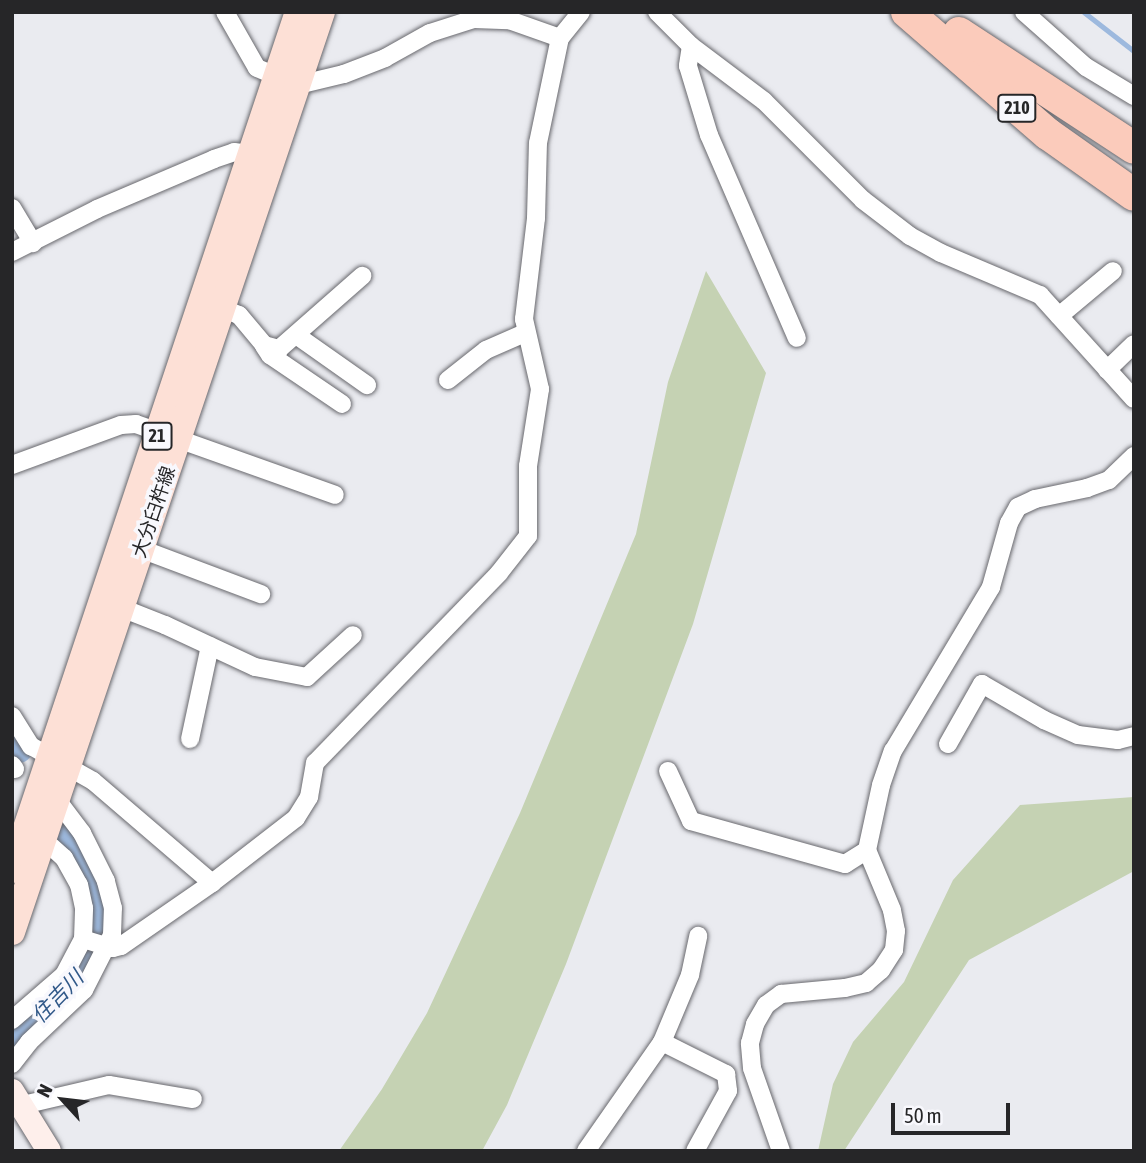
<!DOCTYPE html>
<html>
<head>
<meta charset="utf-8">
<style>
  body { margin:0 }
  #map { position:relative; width:1146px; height:1163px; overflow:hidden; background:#eaebf0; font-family:"Asap Condensed","Noto Sans JP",sans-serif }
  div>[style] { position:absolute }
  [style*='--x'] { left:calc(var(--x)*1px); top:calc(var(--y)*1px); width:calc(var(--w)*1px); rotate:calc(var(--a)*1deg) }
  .green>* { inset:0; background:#c5d2b3 }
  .stream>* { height:4.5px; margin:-2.25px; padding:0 2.25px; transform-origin:2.25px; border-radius:2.25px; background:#9db9de }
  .river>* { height:28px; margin:-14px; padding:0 14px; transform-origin:14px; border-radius:14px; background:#9db9de }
  .roads { filter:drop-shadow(0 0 2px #68686d) drop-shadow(0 0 2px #68686d) }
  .street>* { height:18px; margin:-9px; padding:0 9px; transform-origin:9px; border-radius:9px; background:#fff }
  .secondary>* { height:24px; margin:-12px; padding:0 12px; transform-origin:12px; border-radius:12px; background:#feefeb }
  .primary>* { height:26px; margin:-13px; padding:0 13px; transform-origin:13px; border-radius:13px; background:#fde0d6 }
  .highway>* { height:32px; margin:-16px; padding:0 16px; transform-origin:16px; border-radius:16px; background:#fbcbbb }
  span { translate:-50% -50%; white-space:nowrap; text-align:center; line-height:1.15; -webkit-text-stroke:7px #f8f8fd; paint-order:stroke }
  .shield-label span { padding:2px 5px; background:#f8f8fd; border:2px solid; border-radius:5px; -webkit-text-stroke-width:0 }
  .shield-label { font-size:18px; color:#262628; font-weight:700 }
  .street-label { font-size:19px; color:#262628 }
  .water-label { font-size:21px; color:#315989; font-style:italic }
  .frame { position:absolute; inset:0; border:14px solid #262628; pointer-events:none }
  .north { position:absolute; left:28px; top:1065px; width:70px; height:70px; -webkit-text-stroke:5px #f8f8fd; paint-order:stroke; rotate:297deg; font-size:19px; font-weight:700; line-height:28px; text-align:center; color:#262628 }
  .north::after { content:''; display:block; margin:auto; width:24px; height:32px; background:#262628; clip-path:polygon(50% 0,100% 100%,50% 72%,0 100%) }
  .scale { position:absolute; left:891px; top:1103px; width:119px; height:32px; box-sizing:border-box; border:4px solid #262628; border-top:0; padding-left:9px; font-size:21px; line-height:24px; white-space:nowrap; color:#262628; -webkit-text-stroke:5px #f8f8fd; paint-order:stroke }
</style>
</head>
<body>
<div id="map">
  <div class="green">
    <i style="clip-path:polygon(706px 271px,766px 373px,693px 624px,566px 964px,507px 1105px,482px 1151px,339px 1151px,382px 1089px,427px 1013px,520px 813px,636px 534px,668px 382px)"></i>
    <i style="clip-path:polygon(1134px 797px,1134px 871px,969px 960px,844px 1151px,818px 1151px,833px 1084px,853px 1042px,904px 982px,953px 880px,1020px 805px)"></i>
  </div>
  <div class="stream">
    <i style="--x:1084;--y:12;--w:63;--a:38"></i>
  </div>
  <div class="river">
    <i style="--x:12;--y:738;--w:13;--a:61"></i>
    <i style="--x:12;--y:1041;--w:70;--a:-41"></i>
    <i style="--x:65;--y:995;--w:25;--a:-48"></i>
    <i style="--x:82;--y:976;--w:26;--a:-62"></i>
    <i style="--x:94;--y:953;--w:26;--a:-74"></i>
    <i style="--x:101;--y:928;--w:41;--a:-95.6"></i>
    <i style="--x:97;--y:887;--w:65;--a:-119.3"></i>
  </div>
  <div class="roads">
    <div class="street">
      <i style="--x:225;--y:12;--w:64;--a:60.3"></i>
      <i style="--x:257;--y:68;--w:44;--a:22.5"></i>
      <i style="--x:298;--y:85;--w:47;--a:-13.4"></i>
      <i style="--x:344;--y:74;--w:44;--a:-21.3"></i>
      <i style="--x:385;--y:58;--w:51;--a:-29.1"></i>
      <i style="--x:430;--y:33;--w:46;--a:-17.7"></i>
      <i style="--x:474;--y:19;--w:35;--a:2"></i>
      <i style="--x:509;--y:20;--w:54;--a:19.4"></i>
      <i style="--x:657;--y:12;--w:48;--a:45"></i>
      <i style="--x:691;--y:46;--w:91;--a:37"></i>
      <i style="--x:764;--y:101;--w:140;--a:45"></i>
      <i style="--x:863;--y:200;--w:59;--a:37.5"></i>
      <i style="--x:910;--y:236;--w:35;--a:29"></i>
      <i style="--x:941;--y:253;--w:108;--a:23"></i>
      <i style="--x:1040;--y:295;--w:140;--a:47.9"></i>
      <i style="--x:1024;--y:12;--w:83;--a:41.6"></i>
      <i style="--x:1086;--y:67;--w:56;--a:31.1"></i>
      <i style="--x:691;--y:46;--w:20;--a:99"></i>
      <i style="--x:688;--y:66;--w:72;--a:73.1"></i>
      <i style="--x:709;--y:135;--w:221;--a:66.6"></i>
      <i style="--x:12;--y:208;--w:41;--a:59"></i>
      <i style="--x:12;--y:252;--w:95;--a:-26.8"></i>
      <i style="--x:97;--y:209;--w:127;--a:-23.1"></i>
      <i style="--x:214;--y:159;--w:21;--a:-19"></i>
      <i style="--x:234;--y:152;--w:25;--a:7"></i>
      <i style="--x:214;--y:305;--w:27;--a:22"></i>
      <i style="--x:239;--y:315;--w:39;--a:50"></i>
      <i style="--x:264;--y:345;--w:16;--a:15"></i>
      <i style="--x:279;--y:349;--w:111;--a:-41.3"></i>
      <i style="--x:1059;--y:316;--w:70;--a:-39.8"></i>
      <i style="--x:296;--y:335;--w:87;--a:35.2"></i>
      <i style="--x:264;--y:346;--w:11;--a:56"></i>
      <i style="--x:270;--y:355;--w:87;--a:34.2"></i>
      <i style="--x:1107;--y:370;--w:37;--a:-44"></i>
      <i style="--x:448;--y:380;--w:48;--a:-38.3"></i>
      <i style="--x:486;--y:350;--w:43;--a:-23.6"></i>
      <i style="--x:12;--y:465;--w:116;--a:-20.2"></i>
      <i style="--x:121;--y:425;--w:15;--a:-4"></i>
      <i style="--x:136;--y:424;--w:211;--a:19.6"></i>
      <i style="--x:133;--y:546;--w:137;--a:20.6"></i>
      <i style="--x:114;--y:605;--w:55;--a:21.4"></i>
      <i style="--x:165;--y:625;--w:99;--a:25"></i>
      <i style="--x:255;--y:667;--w:53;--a:10.9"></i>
      <i style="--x:307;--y:677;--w:62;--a:-42.4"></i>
      <i style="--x:12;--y:716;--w:36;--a:58"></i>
      <i style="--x:31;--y:746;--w:71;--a:29.4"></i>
      <i style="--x:93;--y:781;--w:157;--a:40.6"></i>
      <i style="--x:212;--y:883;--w:106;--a:-37.7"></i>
      <i style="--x:296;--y:818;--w:25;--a:-58"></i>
      <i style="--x:309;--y:797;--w:35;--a:-80"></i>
      <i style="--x:315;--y:763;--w:264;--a:-45.9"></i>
      <i style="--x:499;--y:573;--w:47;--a:-51.9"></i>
      <i style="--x:528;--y:536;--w:70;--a:-90"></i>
      <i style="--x:528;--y:466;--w:78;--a:-81.1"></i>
      <i style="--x:540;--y:389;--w:72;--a:-102.9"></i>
      <i style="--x:524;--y:319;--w:102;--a:-83.2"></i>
      <i style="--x:536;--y:218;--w:75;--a:-88.5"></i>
      <i style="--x:538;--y:143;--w:107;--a:-78.2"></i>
      <i style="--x:560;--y:38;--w:33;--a:-51"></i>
      <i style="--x:190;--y:739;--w:95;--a:-77.9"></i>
      <i style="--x:948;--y:744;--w:69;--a:-60.5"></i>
      <i style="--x:982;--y:684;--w:72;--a:30.1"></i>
      <i style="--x:1044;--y:720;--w:37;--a:24"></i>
      <i style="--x:1078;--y:735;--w:40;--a:7.1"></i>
      <i style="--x:1118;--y:740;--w:16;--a:-14"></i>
      <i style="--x:12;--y:765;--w:5;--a:53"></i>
      <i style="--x:668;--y:771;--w:55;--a:65.3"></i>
      <i style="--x:691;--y:821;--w:160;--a:15.6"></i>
      <i style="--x:845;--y:864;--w:26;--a:-32"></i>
      <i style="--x:83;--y:939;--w:31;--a:17"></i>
      <i style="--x:113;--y:948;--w:8;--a:-14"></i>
      <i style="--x:121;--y:946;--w:111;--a:-34.7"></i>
      <i style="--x:12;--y:1020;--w:69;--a:-40.9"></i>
      <i style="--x:64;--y:975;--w:41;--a:-62.2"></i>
      <i style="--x:83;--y:939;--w:31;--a:-88"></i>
      <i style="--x:84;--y:908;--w:24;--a:-102"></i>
      <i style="--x:79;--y:885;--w:31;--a:-119"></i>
      <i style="--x:64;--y:858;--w:27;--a:-138"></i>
      <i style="--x:662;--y:1042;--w:72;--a:26.6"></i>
      <i style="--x:726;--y:1074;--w:17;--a:83"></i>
      <i style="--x:728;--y:1091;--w:68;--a:118.8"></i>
      <i style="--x:12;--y:1064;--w:28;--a:-52"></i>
      <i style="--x:29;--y:1042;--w:76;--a:-43.4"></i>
      <i style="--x:84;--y:990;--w:62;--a:-63"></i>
      <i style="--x:112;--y:935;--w:27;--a:-88"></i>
      <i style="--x:113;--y:908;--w:28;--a:-105"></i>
      <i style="--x:106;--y:881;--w:54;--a:-116.6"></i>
      <i style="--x:82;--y:833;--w:41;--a:-127.1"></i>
      <i style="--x:23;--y:1105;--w:88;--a:-13.1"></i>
      <i style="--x:109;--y:1085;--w:85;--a:9.5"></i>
      <i style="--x:586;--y:1151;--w:133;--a:-55.1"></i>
      <i style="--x:662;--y:1042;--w:73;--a:-67.3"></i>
      <i style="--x:690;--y:975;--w:40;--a:-78"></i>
      <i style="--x:781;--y:1151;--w:88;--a:-109.3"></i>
      <i style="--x:752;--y:1068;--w:25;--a:-95"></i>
      <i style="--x:750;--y:1043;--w:20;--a:-75"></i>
      <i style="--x:755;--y:1024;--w:22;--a:-60"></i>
      <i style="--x:766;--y:1005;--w:19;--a:-36"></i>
      <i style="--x:781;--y:994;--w:64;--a:-5.4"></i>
      <i style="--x:845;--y:988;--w:22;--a:-13"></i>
      <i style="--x:866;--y:983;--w:20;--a:-41"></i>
      <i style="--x:881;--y:970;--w:24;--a:-57"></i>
      <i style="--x:894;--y:950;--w:19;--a:-84"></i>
      <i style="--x:896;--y:931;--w:21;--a:-101"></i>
      <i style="--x:892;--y:910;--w:65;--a:-112.6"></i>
      <i style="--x:867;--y:850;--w:66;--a:-77.8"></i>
      <i style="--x:881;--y:785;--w:36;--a:-71"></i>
      <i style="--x:893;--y:751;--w:191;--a:-59.1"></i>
      <i style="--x:991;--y:587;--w:66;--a:-74.3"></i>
      <i style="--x:1009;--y:523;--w:18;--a:-61"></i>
      <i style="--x:1018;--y:507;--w:19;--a:-25"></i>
      <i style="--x:1035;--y:499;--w:53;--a:-11.9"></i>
      <i style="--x:1087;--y:488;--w:23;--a:-20"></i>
      <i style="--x:1109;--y:480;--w:35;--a:-44"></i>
    </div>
    <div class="secondary">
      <i style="--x:12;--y:1091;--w:70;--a:58.3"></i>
    </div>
    <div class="primary">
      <i style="--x:12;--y:870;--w:904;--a:-71.57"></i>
      <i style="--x:12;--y:932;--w:971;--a:-71.38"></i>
    </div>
    <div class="highway">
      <i style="--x:907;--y:12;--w:186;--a:40.9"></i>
      <i style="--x:1048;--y:134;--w:105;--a:35.3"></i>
      <i style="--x:959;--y:33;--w:209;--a:33.3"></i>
    </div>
  </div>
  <div class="shield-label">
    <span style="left:1017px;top:108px">210</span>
    <span style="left:157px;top:436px">21</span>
  </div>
  <div class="street-label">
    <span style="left:154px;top:512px;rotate:-71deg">大分臼杵線</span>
  </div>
  <div class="water-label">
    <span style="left:57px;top:996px;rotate:-46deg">住吉川</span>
  </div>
  <div class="frame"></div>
  <div class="north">N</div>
  <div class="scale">50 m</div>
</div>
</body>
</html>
